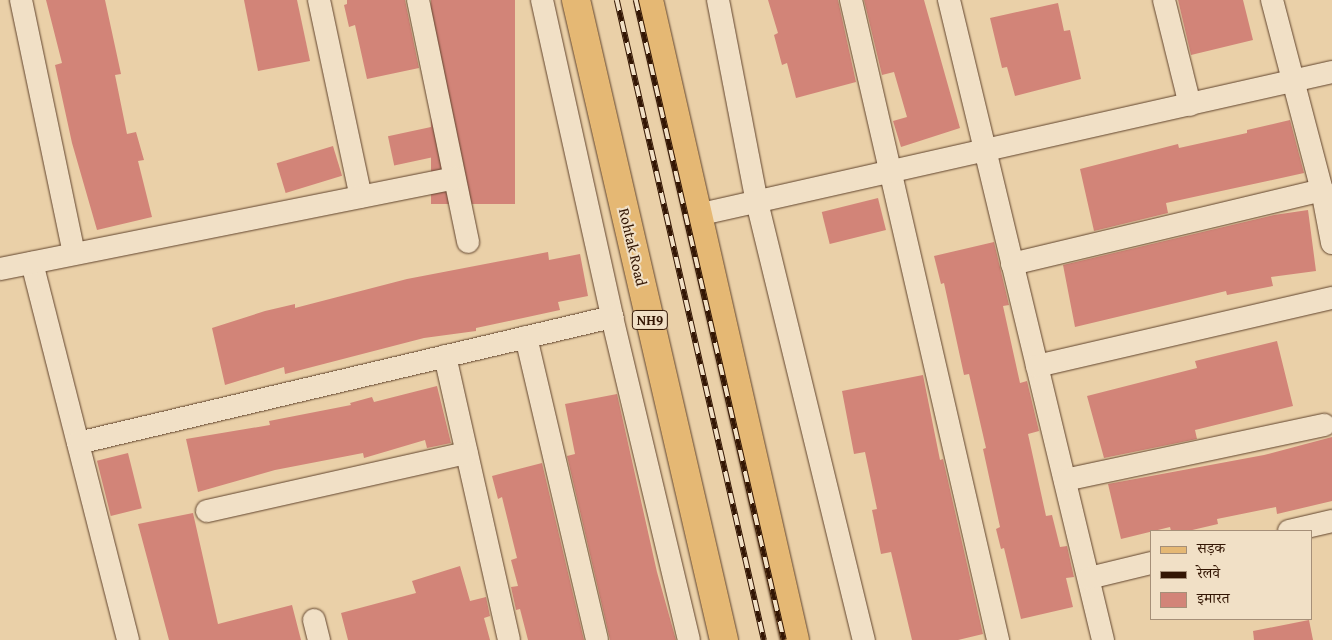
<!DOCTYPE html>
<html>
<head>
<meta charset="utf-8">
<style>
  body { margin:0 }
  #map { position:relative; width:1332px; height:640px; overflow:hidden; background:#ead0a8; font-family:"Gentium Book Plus","Noto Serif Devanagari",serif }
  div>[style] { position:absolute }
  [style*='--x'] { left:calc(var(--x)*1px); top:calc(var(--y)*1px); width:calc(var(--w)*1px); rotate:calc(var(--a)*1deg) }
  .building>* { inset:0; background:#d28478; transform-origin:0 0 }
  .roads { filter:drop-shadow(0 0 1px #61442d) drop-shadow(0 0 1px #61442d) }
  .street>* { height:22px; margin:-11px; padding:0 11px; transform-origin:11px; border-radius:11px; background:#f1e0c6 }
  .primary>* { height:28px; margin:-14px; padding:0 14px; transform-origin:14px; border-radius:14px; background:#e5b874 }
  .rail>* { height:5.5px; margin-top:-2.75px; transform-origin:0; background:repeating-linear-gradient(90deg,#f1e0c6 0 11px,#331604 0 22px); box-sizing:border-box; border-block:1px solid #331604 }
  span { translate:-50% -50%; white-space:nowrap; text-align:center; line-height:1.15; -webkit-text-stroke:4px #f1e0c6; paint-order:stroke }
  .shield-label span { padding:1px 4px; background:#f1e0c6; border:1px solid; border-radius:4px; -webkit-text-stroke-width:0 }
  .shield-label { font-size:14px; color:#331604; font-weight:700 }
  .street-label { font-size:15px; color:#331604 }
  .legend { position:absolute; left:1150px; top:530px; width:162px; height:90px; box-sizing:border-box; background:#f1e0c6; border:1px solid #a58f78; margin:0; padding:6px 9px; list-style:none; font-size:15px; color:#331604 }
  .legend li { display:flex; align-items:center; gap:10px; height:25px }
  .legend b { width:25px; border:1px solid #a58f78 }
</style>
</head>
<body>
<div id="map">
  <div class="building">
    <i style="clip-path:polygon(46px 0,105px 0,121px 74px,115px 75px,127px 134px,136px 132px,144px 160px,138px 161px,152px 217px,97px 230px,72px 143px,55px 65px,62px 63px)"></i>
    <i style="clip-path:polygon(244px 0,297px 0,310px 61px,258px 71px)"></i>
    <i style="clip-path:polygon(347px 0,405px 0,419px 68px,367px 79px,355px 25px,349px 27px,344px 5px,347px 4px)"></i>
    <i style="left:431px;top:0;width:84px;height:204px"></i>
    <i style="clip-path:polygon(768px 0,838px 0,856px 82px,796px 98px,787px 63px,782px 65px,774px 35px,778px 33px)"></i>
    <i style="clip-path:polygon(864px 0,924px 0,960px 128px,901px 147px,893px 121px,907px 117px,894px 72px,882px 75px)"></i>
    <i style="clip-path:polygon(1178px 0,1243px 0,1253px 40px,1191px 55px)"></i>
    <i style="clip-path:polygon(1058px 3px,1064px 31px,1070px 30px,1081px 79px,1015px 96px,1007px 67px,1002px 68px,990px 18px)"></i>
    <i style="clip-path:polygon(1290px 120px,1304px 173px,1166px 203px,1168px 213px,1094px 231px,1080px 169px,1178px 144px,1179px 148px,1247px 133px,1247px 130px)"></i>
    <i style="left:431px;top:127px;width:30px;height:44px;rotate:78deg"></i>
    <i style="left:333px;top:146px;width:31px;height:59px;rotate:73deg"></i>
    <i style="left:878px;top:198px;width:33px;height:58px;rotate:76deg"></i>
    <i style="clip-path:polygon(1308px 210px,1316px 271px,1271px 277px,1273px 286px,1227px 295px,1226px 291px,1075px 327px,1063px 265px,1274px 215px)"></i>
    <i style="clip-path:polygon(994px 242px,1009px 305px,1003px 306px,1020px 383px,1027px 381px,1039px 431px,1028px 434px,1046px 516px,1052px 515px,1060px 547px,1067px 546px,1074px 577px,1066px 578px,1073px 607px,1021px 619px,1004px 548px,1001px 549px,996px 529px,1000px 527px,983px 449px,986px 448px,969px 374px,964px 375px,944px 283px,941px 284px,934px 256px)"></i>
    <i style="clip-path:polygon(548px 252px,549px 260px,580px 254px,588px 296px,558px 302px,560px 310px,476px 328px,476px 331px,424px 338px,285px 374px,284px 367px,225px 385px,212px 328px,265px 311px,295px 304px,295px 308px,407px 279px)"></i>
    <i style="clip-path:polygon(1277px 341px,1293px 406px,1195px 430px,1197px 439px,1104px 458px,1087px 396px,1197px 368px,1195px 361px)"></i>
    <i style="clip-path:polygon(923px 375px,940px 460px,943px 459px,983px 634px,958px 640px,912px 640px,891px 552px,881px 554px,872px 510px,877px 509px,865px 452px,854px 454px,842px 391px)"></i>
    <i style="clip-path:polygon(437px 386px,451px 443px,427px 448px,425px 440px,364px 458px,363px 453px,275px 470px,198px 492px,186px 439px,270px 425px,269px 421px,351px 405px,350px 403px,372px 397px,374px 402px)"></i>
    <i style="clip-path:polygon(617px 394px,657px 572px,676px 640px,610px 640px,567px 456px,575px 454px,565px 404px)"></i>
    <i style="clip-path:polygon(1332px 437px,1332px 501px,1277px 514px,1276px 507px,1217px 519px,1218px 524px,1188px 531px,1171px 531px,1170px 527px,1121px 539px,1108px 484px,1264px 455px)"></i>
    <i style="left:128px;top:453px;width:57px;height:32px;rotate:76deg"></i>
    <i style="clip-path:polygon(542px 463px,584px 640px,528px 640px,520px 609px,516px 610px,511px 587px,518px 586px,511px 560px,517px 558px,502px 497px,498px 499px,492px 476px)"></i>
    <i style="clip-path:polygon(193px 513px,218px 624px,292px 605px,301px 640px,169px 640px,138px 524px)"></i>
    <i style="clip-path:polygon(460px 566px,470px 601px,486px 597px,490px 616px,484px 618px,490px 640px,348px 640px,341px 613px,416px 593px,412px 581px)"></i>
    <i style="clip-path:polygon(1309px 620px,1313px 640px,1254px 640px,1253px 631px)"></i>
  </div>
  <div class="roads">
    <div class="street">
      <i style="--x:21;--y:0;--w:259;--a:78.2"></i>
      <i style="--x:319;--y:0;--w:201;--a:78"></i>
      <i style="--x:418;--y:0;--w:247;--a:78.3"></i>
      <i style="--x:542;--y:0;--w:325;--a:77.5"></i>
      <i style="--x:612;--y:317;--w:332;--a:76.6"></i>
      <i style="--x:718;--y:0;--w:206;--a:79.1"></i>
      <i style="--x:757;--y:202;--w:451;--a:76.3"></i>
      <i style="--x:851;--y:0;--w:657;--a:77.06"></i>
      <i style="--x:949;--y:0;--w:658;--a:76.47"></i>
      <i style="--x:1164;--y:0;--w:108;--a:76.1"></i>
      <i style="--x:1272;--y:0;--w:196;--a:75.3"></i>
      <i style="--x:1322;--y:190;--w:54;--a:79.3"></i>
      <i style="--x:697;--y:215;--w:651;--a:-12.69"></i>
      <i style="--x:32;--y:263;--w:389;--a:75.7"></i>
      <i style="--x:1012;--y:264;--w:319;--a:-13.4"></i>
      <i style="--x:0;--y:269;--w:463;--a:-11.3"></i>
      <i style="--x:526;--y:337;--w:311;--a:76.8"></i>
      <i style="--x:445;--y:356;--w:291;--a:77.3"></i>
      <i style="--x:1037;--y:366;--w:303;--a:-13"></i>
      <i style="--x:78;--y:443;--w:549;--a:-13.28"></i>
      <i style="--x:1065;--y:480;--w:265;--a:-12"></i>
      <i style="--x:207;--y:511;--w:266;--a:-12.6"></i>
      <i style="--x:1289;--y:531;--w:44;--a:-13.1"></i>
      <i style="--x:1089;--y:578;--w:64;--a:-13.6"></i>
      <i style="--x:314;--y:620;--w:21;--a:76"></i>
    </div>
    <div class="primary">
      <i style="--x:576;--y:0;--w:657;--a:76.98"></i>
      <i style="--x:649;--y:0;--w:656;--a:77.15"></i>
    </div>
  </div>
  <div class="rail">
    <i style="--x:617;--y:0;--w:657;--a:77.06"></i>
    <i style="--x:636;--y:0;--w:657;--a:76.98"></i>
  </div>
  <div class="shield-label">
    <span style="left:650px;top:320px">NH9</span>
  </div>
  <div class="street-label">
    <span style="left:633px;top:247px;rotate:77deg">Rohtak Road</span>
  </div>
  <ul class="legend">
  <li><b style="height:6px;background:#e5b874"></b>सड़क</li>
  <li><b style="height:6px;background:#331604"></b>रेलवे</li>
  <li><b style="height:14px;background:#d28478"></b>इमारत</li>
  </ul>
</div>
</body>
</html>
